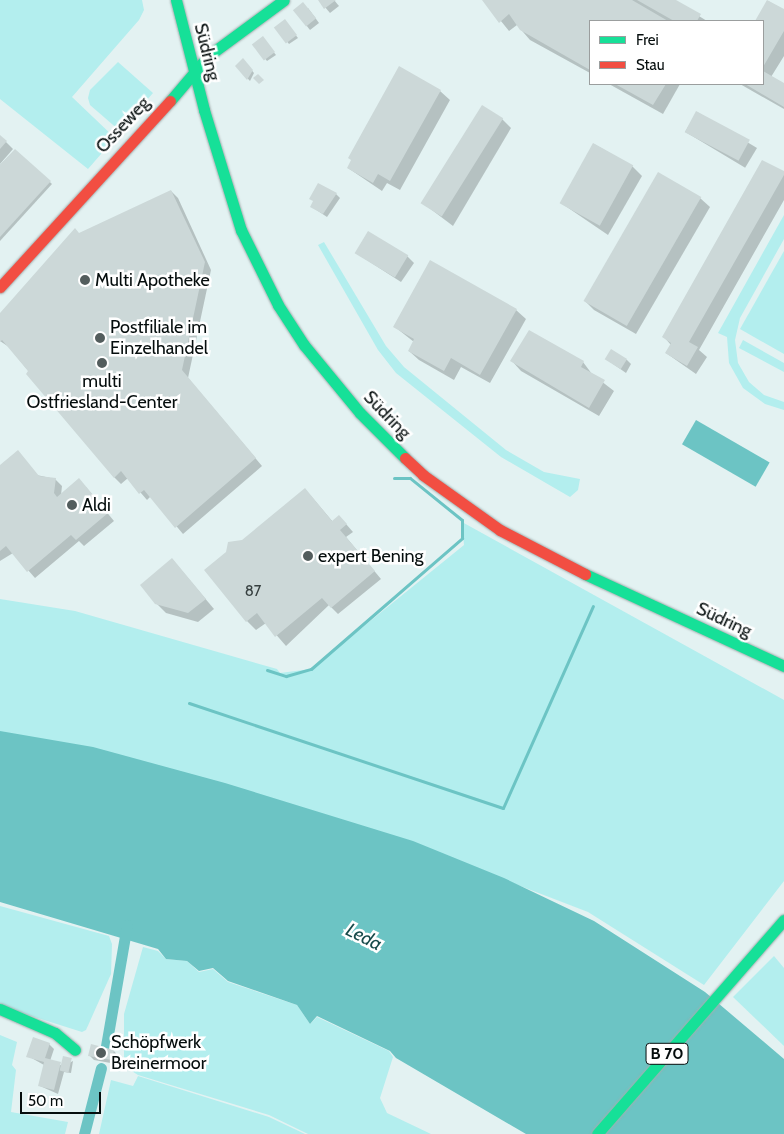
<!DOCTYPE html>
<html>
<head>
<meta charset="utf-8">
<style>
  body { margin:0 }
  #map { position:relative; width:784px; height:1134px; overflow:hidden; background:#e3f2f2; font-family:Cabin,sans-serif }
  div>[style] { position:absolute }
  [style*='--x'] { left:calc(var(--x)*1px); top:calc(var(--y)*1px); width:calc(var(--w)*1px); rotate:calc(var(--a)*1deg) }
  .green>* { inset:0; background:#b3eeee }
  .water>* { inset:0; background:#6cc4c4; transform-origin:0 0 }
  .shadow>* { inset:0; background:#0003; transform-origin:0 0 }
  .stream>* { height:3px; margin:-1.5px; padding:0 1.5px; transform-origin:1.5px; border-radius:1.5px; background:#6cc4c4 }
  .canal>* { height:11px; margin:-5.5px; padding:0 5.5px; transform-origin:5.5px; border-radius:5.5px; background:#6cc4c4 }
  .building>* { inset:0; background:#ccd8d8; transform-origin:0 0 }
  .roads { filter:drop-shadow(0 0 1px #a2aeae) drop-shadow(0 0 1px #a2aeae) }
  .fast>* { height:11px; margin:-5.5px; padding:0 5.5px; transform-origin:5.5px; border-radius:5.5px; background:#16e098 }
  .jam>* { height:11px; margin:-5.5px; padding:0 5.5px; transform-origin:5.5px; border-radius:5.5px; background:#f24e42 }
  .dots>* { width:14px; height:14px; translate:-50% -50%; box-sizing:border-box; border:2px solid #fff; border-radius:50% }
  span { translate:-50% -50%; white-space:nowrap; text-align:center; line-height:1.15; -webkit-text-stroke:5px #fff; paint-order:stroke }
  .number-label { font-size:15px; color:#374040 }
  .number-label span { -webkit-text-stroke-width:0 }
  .shield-label span { padding:1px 4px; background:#fff; border:1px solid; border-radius:4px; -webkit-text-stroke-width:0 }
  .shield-label { font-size:16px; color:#050d0d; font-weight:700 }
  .street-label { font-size:18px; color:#050d0d }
  .poi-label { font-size:18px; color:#050d0d }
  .left { translate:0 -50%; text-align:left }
  .water-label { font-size:19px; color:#174a4a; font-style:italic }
  .legend { position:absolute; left:589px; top:20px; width:175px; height:65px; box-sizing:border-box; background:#fff; border:1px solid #9b9e9e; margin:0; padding:6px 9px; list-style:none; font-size:15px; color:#050d0d }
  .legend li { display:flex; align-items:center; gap:10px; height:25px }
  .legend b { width:25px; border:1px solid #9b9e9e }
  .scale { position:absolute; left:20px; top:1092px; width:81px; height:22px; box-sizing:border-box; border:2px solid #050d0d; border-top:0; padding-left:6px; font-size:15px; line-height:18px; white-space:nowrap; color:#050d0d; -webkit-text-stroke:4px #fff; paint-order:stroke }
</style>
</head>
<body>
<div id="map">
  <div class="green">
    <i style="clip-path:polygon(0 0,142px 0,144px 10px,139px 20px,72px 97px,115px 138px,88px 169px,0 99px)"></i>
    <i style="clip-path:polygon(118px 62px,153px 93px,120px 131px,90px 105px,88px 98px,90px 90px)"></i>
    <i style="clip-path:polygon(784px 215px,784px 239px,740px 318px,735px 340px,738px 363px,749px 382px,764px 395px,784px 402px,784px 410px,765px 404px,743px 388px,729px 363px,727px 337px,718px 333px)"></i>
    <i style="clip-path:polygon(324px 242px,386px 346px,404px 367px,506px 450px,544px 472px,580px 479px,578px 490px,570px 497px,501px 457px,396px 373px,378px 350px,318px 245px)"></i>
    <i style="clip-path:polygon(784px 251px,784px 354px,740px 329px)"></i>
    <i style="clip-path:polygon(743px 340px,784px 363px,784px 372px,739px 348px)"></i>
    <i style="clip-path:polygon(462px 522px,784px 700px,784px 881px,704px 985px,588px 912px,442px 856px,0 739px,0 599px,75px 611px,277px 669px,280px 673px,311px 669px,464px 545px)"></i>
    <i style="clip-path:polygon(0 906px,109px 936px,112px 944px,111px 974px,86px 1030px,82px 1032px,0 1006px)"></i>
    <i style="clip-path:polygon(143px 947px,158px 951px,166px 959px,187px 961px,199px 972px,213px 969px,228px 982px,297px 1005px,310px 1024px,317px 1017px,389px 1051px,393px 1057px,380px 1098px,387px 1113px,431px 1134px,308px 1134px,269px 1115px,138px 1075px,124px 1066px,124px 1014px)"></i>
    <i style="clip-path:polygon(774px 956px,784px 968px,784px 1046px,733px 997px)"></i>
    <i style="clip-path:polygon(0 1035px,17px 1042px,12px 1065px,16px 1070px,11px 1112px,68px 1122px,65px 1134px,0 1134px)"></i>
    <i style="clip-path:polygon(138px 1076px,269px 1117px,305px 1134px,99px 1134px,111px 1080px,133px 1086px)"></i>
  </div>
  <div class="water">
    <i style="left:696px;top:420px;width:85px;height:28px;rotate:30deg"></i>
    <i style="clip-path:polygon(0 731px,93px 747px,225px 783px,413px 841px,504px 878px,594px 921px,705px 992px,784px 1059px,784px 1134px,526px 1134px,396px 1058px,390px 1051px,317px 1016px,310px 1024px,297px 1005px,228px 981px,213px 968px,199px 971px,187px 961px,166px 959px,158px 949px,0 902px)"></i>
  </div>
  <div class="shadow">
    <i style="clip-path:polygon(319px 0,334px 0,339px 6px,330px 13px)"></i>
    <i style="clip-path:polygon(484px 0,673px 0,707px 21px,590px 21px,590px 73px,530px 40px,517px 25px,509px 31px)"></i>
    <i style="clip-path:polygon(768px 1px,784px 10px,784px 56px,771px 77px,784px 85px,784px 109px,740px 84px,763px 84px,763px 21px,756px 21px)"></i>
    <i style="clip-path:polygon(308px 8px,319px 23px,310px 30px,306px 25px)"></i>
    <i style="clip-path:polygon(286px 23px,298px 38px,289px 44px,276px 28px)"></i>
    <i style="clip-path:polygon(264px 40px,276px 55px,267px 61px,254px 45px)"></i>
    <i style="clip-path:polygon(243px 60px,254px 73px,250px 81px,236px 66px)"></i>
    <i style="clip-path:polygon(609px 84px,680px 84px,663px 114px)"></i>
    <i style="clip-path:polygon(440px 91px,450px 100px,400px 190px,387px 183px,382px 191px,348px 168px)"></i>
    <i style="left:697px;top:112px;width:70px;height:23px;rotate:31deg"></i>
    <i style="clip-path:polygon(502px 119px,511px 128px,453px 226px,424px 204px)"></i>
    <i style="clip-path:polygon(0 136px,13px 149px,0 164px)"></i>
    <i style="clip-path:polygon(594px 144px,632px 166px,642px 176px,608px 235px,561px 203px)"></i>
    <i style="clip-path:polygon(15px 150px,52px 184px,0 241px,0 165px)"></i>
    <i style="clip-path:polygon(784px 173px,784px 200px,699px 350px,707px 357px,696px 374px,666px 353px,671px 345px,664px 337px)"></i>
    <i style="clip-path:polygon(171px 191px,178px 198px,211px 270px,188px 378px,262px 466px,183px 534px,151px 496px,147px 500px,128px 478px,121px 484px,114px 477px,9px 347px,0 341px,0 314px,79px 234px)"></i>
    <i style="clip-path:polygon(336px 194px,340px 198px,327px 217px,312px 207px)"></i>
    <i style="clip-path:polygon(700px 198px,710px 207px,636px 334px,594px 310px,585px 301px)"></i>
    <i style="clip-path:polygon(356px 253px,407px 256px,414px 263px,401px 282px)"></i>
    <i style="clip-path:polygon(516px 310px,526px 319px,490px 383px,461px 367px,454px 380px,419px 360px,409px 351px,414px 342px,395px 327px)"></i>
    <i style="clip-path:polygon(606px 359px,627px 360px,631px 364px,626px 373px)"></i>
    <i style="clip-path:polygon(512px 361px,583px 362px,592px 374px,614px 391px,599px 416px,521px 371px)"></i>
    <i style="clip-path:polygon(0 467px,55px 479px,62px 486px,61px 495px,86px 487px,114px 521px,84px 546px,79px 541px,35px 578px,13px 553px,0 561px)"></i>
    <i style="clip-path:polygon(311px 496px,333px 522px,346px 524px,353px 532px,346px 537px,381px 579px,338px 614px,329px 605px,286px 646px,266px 623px,256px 630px,247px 621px,242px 541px)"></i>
    <i style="clip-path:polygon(172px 559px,214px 609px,198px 622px,166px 613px,156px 603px)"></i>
    <i style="clip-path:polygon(49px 1044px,54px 1049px,50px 1061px,63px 1066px,73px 1061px,71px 1073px,64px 1072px,58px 1094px,40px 1086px,44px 1065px,28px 1056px)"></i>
    <i style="clip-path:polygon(92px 1046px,114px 1051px,118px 1056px,116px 1064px,94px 1060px,90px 1056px)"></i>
  </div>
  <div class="stream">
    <i style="--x:267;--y:670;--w:20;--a:18"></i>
    <i style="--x:286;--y:676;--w:26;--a:-16"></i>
    <i style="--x:311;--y:669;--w:200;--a:-40.9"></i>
    <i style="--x:462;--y:538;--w:18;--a:-90"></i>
    <i style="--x:462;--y:520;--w:67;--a:-141.1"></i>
    <i style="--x:410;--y:478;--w:16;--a:180"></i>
    <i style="--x:189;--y:703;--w:331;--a:18.5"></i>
    <i style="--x:503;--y:808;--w:221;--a:-66"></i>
  </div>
  <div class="canal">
    <i style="--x:106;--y:1046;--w:123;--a:-80.2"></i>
    <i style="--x:84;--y:1134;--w:68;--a:-75.6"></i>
  </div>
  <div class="building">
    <i style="clip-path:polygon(318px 0,336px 0,324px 9px)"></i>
    <i style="clip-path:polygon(482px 0,632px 0,668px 21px,590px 21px,590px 70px,520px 30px,509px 14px,499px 23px)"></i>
    <i style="clip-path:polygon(637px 0,676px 0,701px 14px,697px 21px,674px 21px)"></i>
    <i style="clip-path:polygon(767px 0,784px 9px,784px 31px,763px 67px,763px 21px,755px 21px)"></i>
    <i style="left:303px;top:2px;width:21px;height:13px;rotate:51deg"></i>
    <i style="left:285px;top:19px;width:20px;height:14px;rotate:53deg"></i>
    <i style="left:263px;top:36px;width:20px;height:14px;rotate:53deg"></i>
    <i style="clip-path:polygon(243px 58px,253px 70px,247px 80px,235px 66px)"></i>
    <i style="clip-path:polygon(399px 66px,441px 90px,390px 181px,378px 174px,373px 183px,347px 168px,351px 160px,348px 158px)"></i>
    <i style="clip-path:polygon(763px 71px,784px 83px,784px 107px,745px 84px,763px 84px)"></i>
    <i style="clip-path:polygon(258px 74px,264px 80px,259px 84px,253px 78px)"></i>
    <i style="clip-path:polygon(615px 84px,666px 84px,653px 105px)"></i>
    <i style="left:482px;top:105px;width:25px;height:116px;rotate:32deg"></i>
    <i style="left:696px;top:111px;width:61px;height:24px;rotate:28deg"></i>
    <i style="clip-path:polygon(0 135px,7px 141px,0 149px)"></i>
    <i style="left:593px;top:143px;width:46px;height:69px;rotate:29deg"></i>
    <i style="clip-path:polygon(15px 149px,51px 181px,0 237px,0 165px)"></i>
    <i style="clip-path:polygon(762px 160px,784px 171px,784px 175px,689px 342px,698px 347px,687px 366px,665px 353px,671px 343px,662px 337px)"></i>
    <i style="left:658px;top:172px;width:50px;height:149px;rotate:30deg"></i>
    <i style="clip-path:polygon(318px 183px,337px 193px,323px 214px,310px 207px,313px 201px,309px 199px)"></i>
    <i style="clip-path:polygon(171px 190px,205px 262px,182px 370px,256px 458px,175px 528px,144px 490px,139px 494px,121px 471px,114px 478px,26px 374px,28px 371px,2px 340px,0 342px,0 313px,75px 228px,79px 233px)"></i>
    <i style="left:368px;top:231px;width:47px;height:26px;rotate:31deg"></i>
    <i style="clip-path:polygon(430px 260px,517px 309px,480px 375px,451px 358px,444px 371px,408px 351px,414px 339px,393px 327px)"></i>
    <i style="clip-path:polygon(529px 330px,584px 361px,581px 367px,605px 380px,589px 408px,510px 361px)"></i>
    <i style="left:611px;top:349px;width:19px;height:12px;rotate:32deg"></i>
    <i style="clip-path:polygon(18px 450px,39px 476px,56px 478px,54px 493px,57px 497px,79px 478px,108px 513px,76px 540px,71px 535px,27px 572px,6px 546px,0 551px,0 465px)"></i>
    <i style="clip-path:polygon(305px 488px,332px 521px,339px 515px,347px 524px,340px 530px,375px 571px,331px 608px,322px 598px,275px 637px,257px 613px,246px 622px,204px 570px,226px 552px,228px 542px,242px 540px)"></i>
    <i style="clip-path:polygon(172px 558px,206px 599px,188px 613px,155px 604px,140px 585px)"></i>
    <i style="clip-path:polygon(33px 1037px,50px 1043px,45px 1058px,61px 1062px,54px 1090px,38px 1086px,44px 1062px,26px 1057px)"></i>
    <i style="clip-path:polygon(91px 1044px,114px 1050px,112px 1060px,88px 1056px)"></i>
    <i style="left:63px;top:1056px;width:9px;height:15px;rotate:13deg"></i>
  </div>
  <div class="roads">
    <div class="fast">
      <i style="--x:176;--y:0;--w:114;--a:75.7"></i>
      <i style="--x:204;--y:110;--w:126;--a:72.9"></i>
      <i style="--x:241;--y:230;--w:84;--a:63.7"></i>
      <i style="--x:278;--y:305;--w:48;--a:57"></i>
      <i style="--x:304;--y:345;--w:88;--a:50.5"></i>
      <i style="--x:360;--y:413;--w:64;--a:45"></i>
      <i style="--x:170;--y:101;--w:59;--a:-49.8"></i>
      <i style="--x:208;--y:56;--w:94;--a:-36.4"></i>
      <i style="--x:585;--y:574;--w:219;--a:24.8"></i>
      <i style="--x:0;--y:1009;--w:60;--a:23.6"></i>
      <i style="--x:55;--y:1033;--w:26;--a:40"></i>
      <i style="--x:597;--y:1134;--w:284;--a:-48.9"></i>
    </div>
    <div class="jam">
      <i style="--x:0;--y:287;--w:252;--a:-47.6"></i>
      <i style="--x:405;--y:458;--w:25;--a:43"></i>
      <i style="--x:423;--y:475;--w:95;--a:35.5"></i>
      <i style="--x:500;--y:530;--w:96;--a:27.4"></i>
    </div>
  </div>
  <div class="dots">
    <i style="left:85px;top:280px;background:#535d5d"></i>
    <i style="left:100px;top:338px;background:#535d5d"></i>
    <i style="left:102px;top:363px;background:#535d5d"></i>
    <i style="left:72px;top:505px;background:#535d5d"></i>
    <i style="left:308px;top:556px;background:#535d5d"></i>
    <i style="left:101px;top:1053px;background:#535d5d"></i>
  </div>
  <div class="number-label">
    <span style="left:253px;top:592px">87</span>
  </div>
  <div class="shield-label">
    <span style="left:667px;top:1054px">B 70</span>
  </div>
  <div class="street-label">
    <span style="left:207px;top:52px;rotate:76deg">Südring</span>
    <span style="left:123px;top:125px;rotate:-47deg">Osseweg</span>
    <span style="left:387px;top:415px;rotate:46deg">Südring</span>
    <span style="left:724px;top:620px;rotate:25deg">Südring</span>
  </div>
  <div class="poi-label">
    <span class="left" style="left:95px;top:280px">Multi Apotheke</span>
    <span class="left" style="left:110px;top:338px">Postfiliale im<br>Einzelhandel</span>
    <span style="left:102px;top:392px">multi<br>Ostfriesland-Center</span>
    <span class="left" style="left:82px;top:505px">Aldi</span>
    <span class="left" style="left:318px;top:556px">expert Bening</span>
    <span class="left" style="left:111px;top:1053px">Schöpfwerk<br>Breinermoor</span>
  </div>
  <div class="water-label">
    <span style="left:364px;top:937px;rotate:27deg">Leda</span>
  </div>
  <ul class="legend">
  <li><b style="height:6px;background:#16e098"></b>Frei</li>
  <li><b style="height:6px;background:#f24e42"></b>Stau</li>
  </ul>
  <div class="scale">50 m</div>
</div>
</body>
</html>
